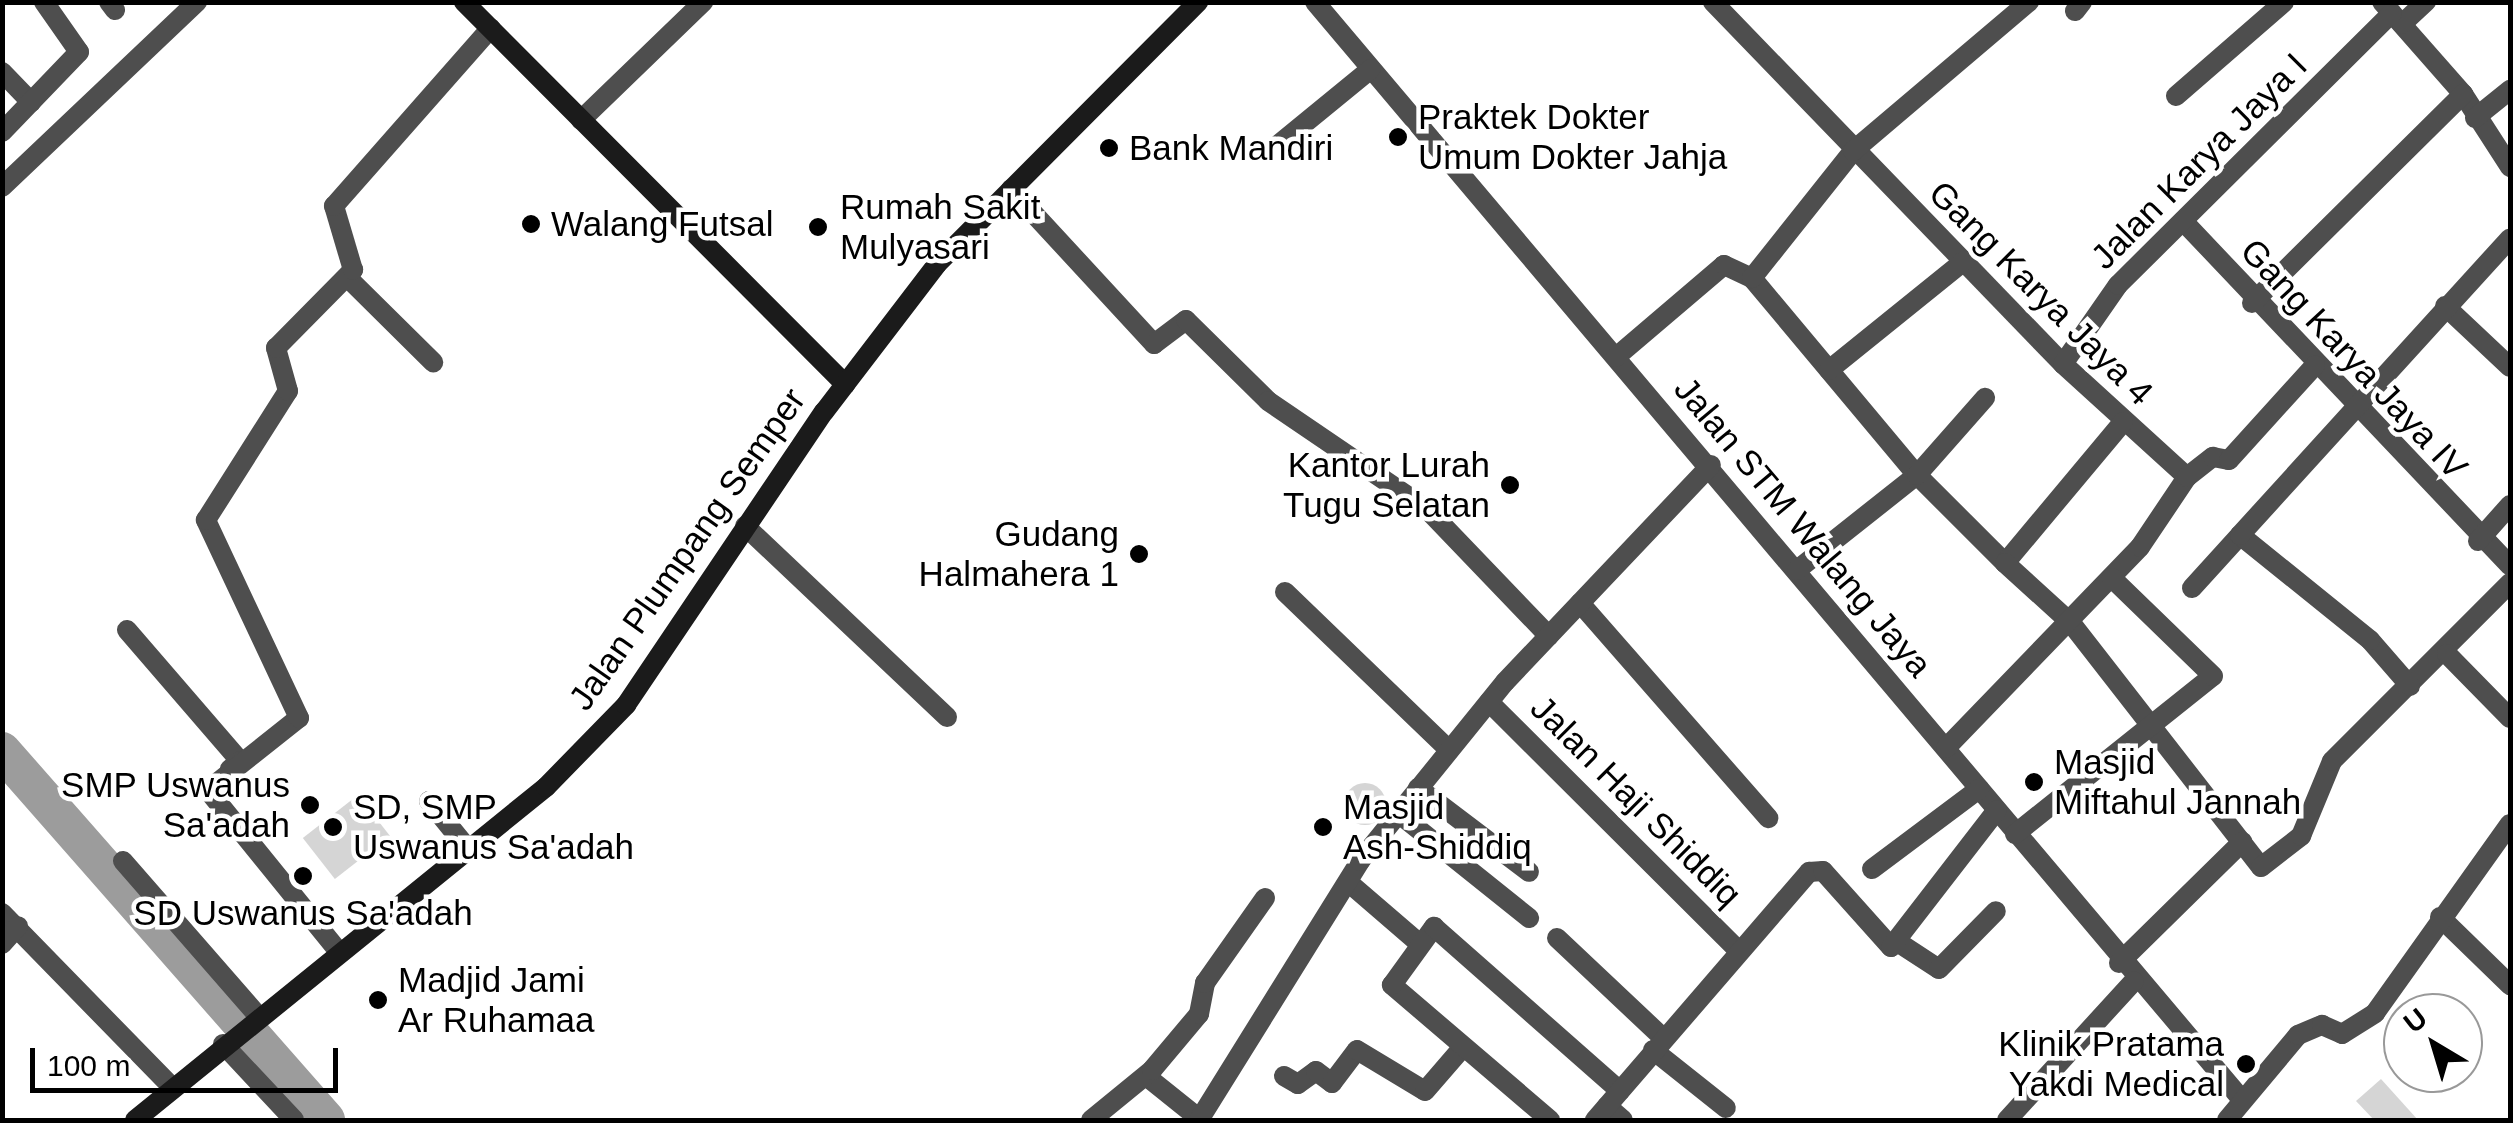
<!DOCTYPE html>
<html>
<head>
<meta charset="utf-8">
<style>
  body { margin:0 }
  #map { position:relative; width:2513px; height:1123px; overflow:hidden; background:#fff; font-family:Helvetica,sans-serif }
  div>[style] { position:absolute }
  [style*='--x'] { left:calc(var(--x)*1px); top:calc(var(--y)*1px); width:calc(var(--w)*1px); rotate:calc(var(--a)*1deg) }
  .green>* { inset:0; background:#d5d5d5; transform-origin:0 0 }
  .round { border-radius:50% }
  .river>* { height:38px; margin:-19px; padding:0 19px; transform-origin:19px; border-radius:19px; background:#9c9c9c }
  .street>* { height:20px; margin:-10px; padding:0 10px; transform-origin:10px; border-radius:10px; background:#4e4e4e }
  .secondary>* { height:20px; margin:-10px; padding:0 10px; transform-origin:10px; border-radius:10px; background:#1b1b1b }
  .dots>* { width:28px; height:28px; translate:-50% -50%; box-sizing:border-box; border:5px solid #fff; border-radius:50% }
  span { translate:-50% -50%; white-space:nowrap; text-align:center; line-height:1.15; -webkit-text-stroke:9px #fff; paint-order:stroke }
  .poi-label { font-size:35px; color:#000 }
  .left { translate:0 -50%; text-align:left }
  .right { translate:-100% -50%; text-align:right }
  .street-label { font-size:35px; color:#000 }
  .frame { position:absolute; inset:0; border:5px solid #000; pointer-events:none }
  .north { position:absolute; left:2383px; top:993px; width:100px; height:100px; box-sizing:border-box; background:#fff; border:2px solid #999; border-radius:50%; rotate:322deg; font-size:28px; font-weight:700; line-height:40px; text-align:center; color:#000 }
  .north::after { content:''; display:block; margin:auto; width:35px; height:45px; background:#000; clip-path:polygon(50% 0,100% 100%,50% 72%,0 100%) }
  .scale { position:absolute; left:30px; top:1048px; width:308px; height:45px; box-sizing:border-box; border:5px solid #000; border-top:0; padding-left:12px; font-size:30px; line-height:35px; white-space:nowrap; color:#000; -webkit-text-stroke:8px #fff; paint-order:stroke }
</style>
</head>
<body>
<div id="map">
  <div class="green">
    <i class="round" style="left:1344px;top:783px;width:42px;height:42px"></i>
    <i style="left:358px;top:795px;width:52px;height:70px;rotate:52deg"></i>
    <i style="clip-path:polygon(2381px 1079px,2418px 1120px,2374px 1120px,2356px 1101px)"></i>
  </div>
  <div class="river">
    <i style="--x:2;--y:751;--w:491;--a:48.7"></i>
  </div>
  <div class="street">
    <i style="--x:109;--y:2;--w:10;--a:53"></i>
    <i style="--x:1315;--y:2;--w:1432;--a:49.82"></i>
    <i style="--x:1713;--y:2;--w:504;--a:45.97"></i>
    <i style="--x:2063;--y:364;--w:168;--a:42.3"></i>
    <i style="--x:2382;--y:2;--w:123;--a:48.6"></i>
    <i style="--x:2463;--y:94;--w:87;--a:57.2"></i>
    <i style="--x:2075;--y:11;--w:11;--a:-52"></i>
    <i style="--x:2402;--y:24;--w:33;--a:-43"></i>
    <i style="--x:2;--y:72;--w:42;--a:46"></i>
    <i style="--x:2176;--y:96;--w:143;--a:-41"></i>
    <i style="--x:2475;--y:118;--w:45;--a:-38.7"></i>
    <i style="--x:581;--y:120;--w:170;--a:-44"></i>
    <i style="--x:2;--y:132;--w:111;--a:-46.1"></i>
    <i style="--x:79;--y:52;--w:61;--a:-125"></i>
    <i style="--x:1278;--y:145;--w:120;--a:-39.3"></i>
    <i style="--x:2;--y:187;--w:269;--a:-43.5"></i>
    <i style="--x:1011;--y:189;--w:211;--a:47.3"></i>
    <i style="--x:1154;--y:344;--w:40;--a:-37"></i>
    <i style="--x:1186;--y:320;--w:115;--a:44.6"></i>
    <i style="--x:1268;--y:401;--w:192;--a:34.2"></i>
    <i style="--x:1427;--y:509;--w:176;--a:46.2"></i>
    <i style="--x:2183;--y:221;--w:475;--a:46.5"></i>
    <i style="--x:348;--y:278;--w:120;--a:44.7"></i>
    <i style="--x:1752;--y:278;--w:257;--a:50.1"></i>
    <i style="--x:1917;--y:475;--w:124;--a:45"></i>
    <i style="--x:2252;--y:303;--w:297;--a:-44.7"></i>
    <i style="--x:2445;--y:306;--w:89;--a:43.2"></i>
    <i style="--x:1616;--y:357;--w:142;--a:-40.4"></i>
    <i style="--x:1724;--y:265;--w:31;--a:25"></i>
    <i style="--x:1752;--y:278;--w:162;--a:-51.5"></i>
    <i style="--x:1853;--y:151;--w:231;--a:-40.3"></i>
    <i style="--x:2063;--y:364;--w:96;--a:-55.2"></i>
    <i style="--x:2118;--y:285;--w:386;--a:-44.8"></i>
    <i style="--x:1829;--y:370;--w:174;--a:-38.9"></i>
    <i style="--x:2123;--y:422;--w:184;--a:129.9"></i>
    <i style="--x:2005;--y:563;--w:89;--a:42.3"></i>
    <i style="--x:2071;--y:623;--w:309;--a:52.1"></i>
    <i style="--x:2261;--y:867;--w:51;--a:-37.8"></i>
    <i style="--x:2301;--y:836;--w:81;--a:-67.5"></i>
    <i style="--x:2332;--y:761;--w:252;--a:-45"></i>
    <i style="--x:745;--y:526;--w:278;--a:43.4"></i>
    <i style="--x:2478;--y:541;--w:48;--a:-48.4"></i>
    <i style="--x:1797;--y:570;--w:153;--a:-38.4"></i>
    <i style="--x:1917;--y:475;--w:103;--a:-48.6"></i>
    <i style="--x:2192;--y:588;--w:72;--a:-47.8"></i>
    <i style="--x:1285;--y:592;--w:228;--a:43.9"></i>
    <i style="--x:1580;--y:603;--w:286;--a:48.8"></i>
    <i style="--x:127;--y:630;--w:173;--a:49.2"></i>
    <i style="--x:240;--y:761;--w:13;--a:141"></i>
    <i style="--x:2447;--y:654;--w:90;--a:45.5"></i>
    <i style="--x:2410;--y:686;--w:61;--a:-131"></i>
    <i style="--x:2370;--y:640;--w:167;--a:-141.1"></i>
    <i style="--x:2240;--y:535;--w:401;--a:-47.7"></i>
    <i style="--x:1489;--y:702;--w:347;--a:44.9"></i>
    <i style="--x:1946;--y:748;--w:279;--a:-46"></i>
    <i style="--x:2140;--y:547;--w:84;--a:-56.1"></i>
    <i style="--x:2187;--y:477;--w:33;--a:-38"></i>
    <i style="--x:2213;--y:457;--w:16;--a:11"></i>
    <i style="--x:2229;--y:460;--w:128;--a:-47.8"></i>
    <i style="--x:1418;--y:788;--w:139;--a:37.1"></i>
    <i style="--x:429;--y:801;--w:62;--a:50.9"></i>
    <i style="--x:1398;--y:813;--w:168;--a:38.7"></i>
    <i style="--x:2015;--y:834;--w:253;--a:-38.6"></i>
    <i style="--x:2213;--y:676;--w:141;--a:-135.9"></i>
    <i style="--x:123;--y:861;--w:206;--a:48.9"></i>
    <i style="--x:1872;--y:869;--w:134;--a:-36.8"></i>
    <i style="--x:1348;--y:882;--w:94;--a:40.7"></i>
    <i style="--x:2;--y:913;--w:245;--a:45.7"></i>
    <i style="--x:2440;--y:917;--w:98;--a:44.2"></i>
    <i style="--x:1557;--y:938;--w:144;--a:43.3"></i>
    <i style="--x:1896;--y:941;--w:51;--a:33.1"></i>
    <i style="--x:1939;--y:969;--w:81;--a:-45.5"></i>
    <i style="--x:2;--y:944;--w:24;--a:-48"></i>
    <i style="--x:339;--y:952;--w:208;--a:-129"></i>
    <i style="--x:208;--y:790;--w:116;--a:-38.4"></i>
    <i style="--x:299;--y:718;--w:219;--a:-115.2"></i>
    <i style="--x:206;--y:520;--w:153;--a:-57.6"></i>
    <i style="--x:288;--y:391;--w:45;--a:-105.6"></i>
    <i style="--x:276;--y:348;--w:110;--a:-45.4"></i>
    <i style="--x:353;--y:270;--w:67;--a:-106.5"></i>
    <i style="--x:334;--y:206;--w:237;--a:-48.6"></i>
    <i style="--x:2119;--y:963;--w:173;--a:-44.5"></i>
    <i style="--x:223;--y:1044;--w:104;--a:46.9"></i>
    <i style="--x:1653;--y:1050;--w:93;--a:38.5"></i>
    <i style="--x:1146;--y:1076;--w:70;--a:38.7"></i>
    <i style="--x:1284;--y:1076;--w:16;--a:30"></i>
    <i style="--x:1298;--y:1084;--w:22;--a:-36"></i>
    <i style="--x:1316;--y:1071;--w:20;--a:37"></i>
    <i style="--x:1332;--y:1083;--w:41;--a:-52.9"></i>
    <i style="--x:1357;--y:1050;--w:79;--a:31.1"></i>
    <i style="--x:1425;--y:1091;--w:58;--a:-49.2"></i>
    <i style="--x:1607;--y:1106;--w:21;--a:41"></i>
    <i style="--x:1091;--y:1120;--w:79;--a:-39.3"></i>
    <i style="--x:1152;--y:1070;--w:73;--a:-50"></i>
    <i style="--x:1199;--y:1014;--w:32;--a:-79"></i>
    <i style="--x:1205;--y:983;--w:104;--a:-54.8"></i>
    <i style="--x:1199;--y:1120;--w:305;--a:-58.1"></i>
    <i style="--x:1360;--y:861;--w:230;--a:-51"></i>
    <i style="--x:1505;--y:682;--w:299;--a:-46.5"></i>
    <i style="--x:1550;--y:1120;--w:208;--a:-139.5"></i>
    <i style="--x:1392;--y:985;--w:72;--a:-54.1"></i>
    <i style="--x:1434;--y:927;--w:248;--a:41.4"></i>
    <i style="--x:1595;--y:1120;--w:328;--a:-49.2"></i>
    <i style="--x:1809;--y:872;--w:14;--a:-4"></i>
    <i style="--x:1823;--y:871;--w:102;--a:48.2"></i>
    <i style="--x:1891;--y:947;--w:173;--a:-52.3"></i>
    <i style="--x:2007;--y:1120;--w:188;--a:-47.6"></i>
    <i style="--x:2227;--y:1120;--w:111;--a:-50.1"></i>
    <i style="--x:2298;--y:1035;--w:26;--a:-23"></i>
    <i style="--x:2322;--y:1025;--w:22;--a:24"></i>
    <i style="--x:2342;--y:1034;--w:39;--a:-32"></i>
    <i style="--x:2375;--y:1013;--w:232;--a:-54.5"></i>
  </div>
  <div class="secondary">
    <i style="--x:464;--y:2;--w:540;--a:45.08"></i>
    <i style="--x:135;--y:1120;--w:529;--a:-39.02"></i>
    <i style="--x:546;--y:787;--w:115;--a:-45.7"></i>
    <i style="--x:626;--y:705;--w:354;--a:-56"></i>
    <i style="--x:824;--y:412;--w:186;--a:-52.6"></i>
    <i style="--x:937;--y:264;--w:370;--a:-45.1"></i>
  </div>
  <div class="dots">
    <i style="left:1398px;top:137px;background:#000"></i>
    <i style="left:1109px;top:148px;background:#000"></i>
    <i style="left:531px;top:224px;background:#000"></i>
    <i style="left:818px;top:227px;background:#000"></i>
    <i style="left:1510px;top:485px;background:#000"></i>
    <i style="left:1139px;top:554px;background:#000"></i>
    <i style="left:2034px;top:782px;background:#000"></i>
    <i style="left:310px;top:805px;background:#000"></i>
    <i style="left:333px;top:827px;background:#000"></i>
    <i style="left:1323px;top:827px;background:#000"></i>
    <i style="left:303px;top:876px;background:#000"></i>
    <i style="left:378px;top:1000px;background:#000"></i>
    <i style="left:2246px;top:1064px;background:#000"></i>
  </div>
  <div class="poi-label">
    <span class="left" style="left:1418px;top:137px">Praktek Dokter<br>Umum Dokter Jahja</span>
    <span class="left" style="left:1129px;top:148px">Bank Mandiri</span>
    <span class="left" style="left:840px;top:227px">Rumah Sakit<br>Mulyasari</span>
    <span class="left" style="left:551px;top:224px">Walang Futsal</span>
    <span class="right" style="left:1490px;top:485px">Kantor Lurah<br>Tugu Selatan</span>
    <span class="right" style="left:1119px;top:554px">Gudang<br>Halmahera 1</span>
    <span class="left" style="left:2054px;top:782px">Masjid<br>Miftahul Jannah</span>
    <span class="right" style="left:290px;top:805px">SMP Uswanus<br>Sa'adah</span>
    <span class="left" style="left:353px;top:827px">SD, SMP<br>Uswanus Sa'adah</span>
    <span class="left" style="left:1343px;top:827px">Masjid<br>Ash-Shiddiq</span>
    <span style="left:303px;top:913px">SD Uswanus Sa'adah</span>
    <span class="left" style="left:398px;top:1000px">Madjid Jami<br>Ar Ruhamaa</span>
    <span class="right" style="left:2224px;top:1064px">Klinik Pratama<br>Yakdi Medical</span>
  </div>
  <div class="street-label">
    <span style="left:2199px;top:161px;rotate:-45deg">Jalan Karya Jaya I</span>
    <span style="left:2041px;top:293px;rotate:45deg">Gang Karya Jaya 4</span>
    <span style="left:2354px;top:359px;rotate:47deg">Gang Karya Jaya IV</span>
    <span style="left:1803px;top:527px;rotate:50deg">Jalan STM Walang Jaya</span>
    <span style="left:687px;top:549px;rotate:-55deg">Jalan Plumpang Semper</span>
    <span style="left:1636px;top:801px;rotate:45deg">Jalan Haji Shiddiq</span>
  </div>
  <div class="frame"></div>
  <div class="north">U</div>
  <div class="scale">100 m</div>
</div>
</body>
</html>
